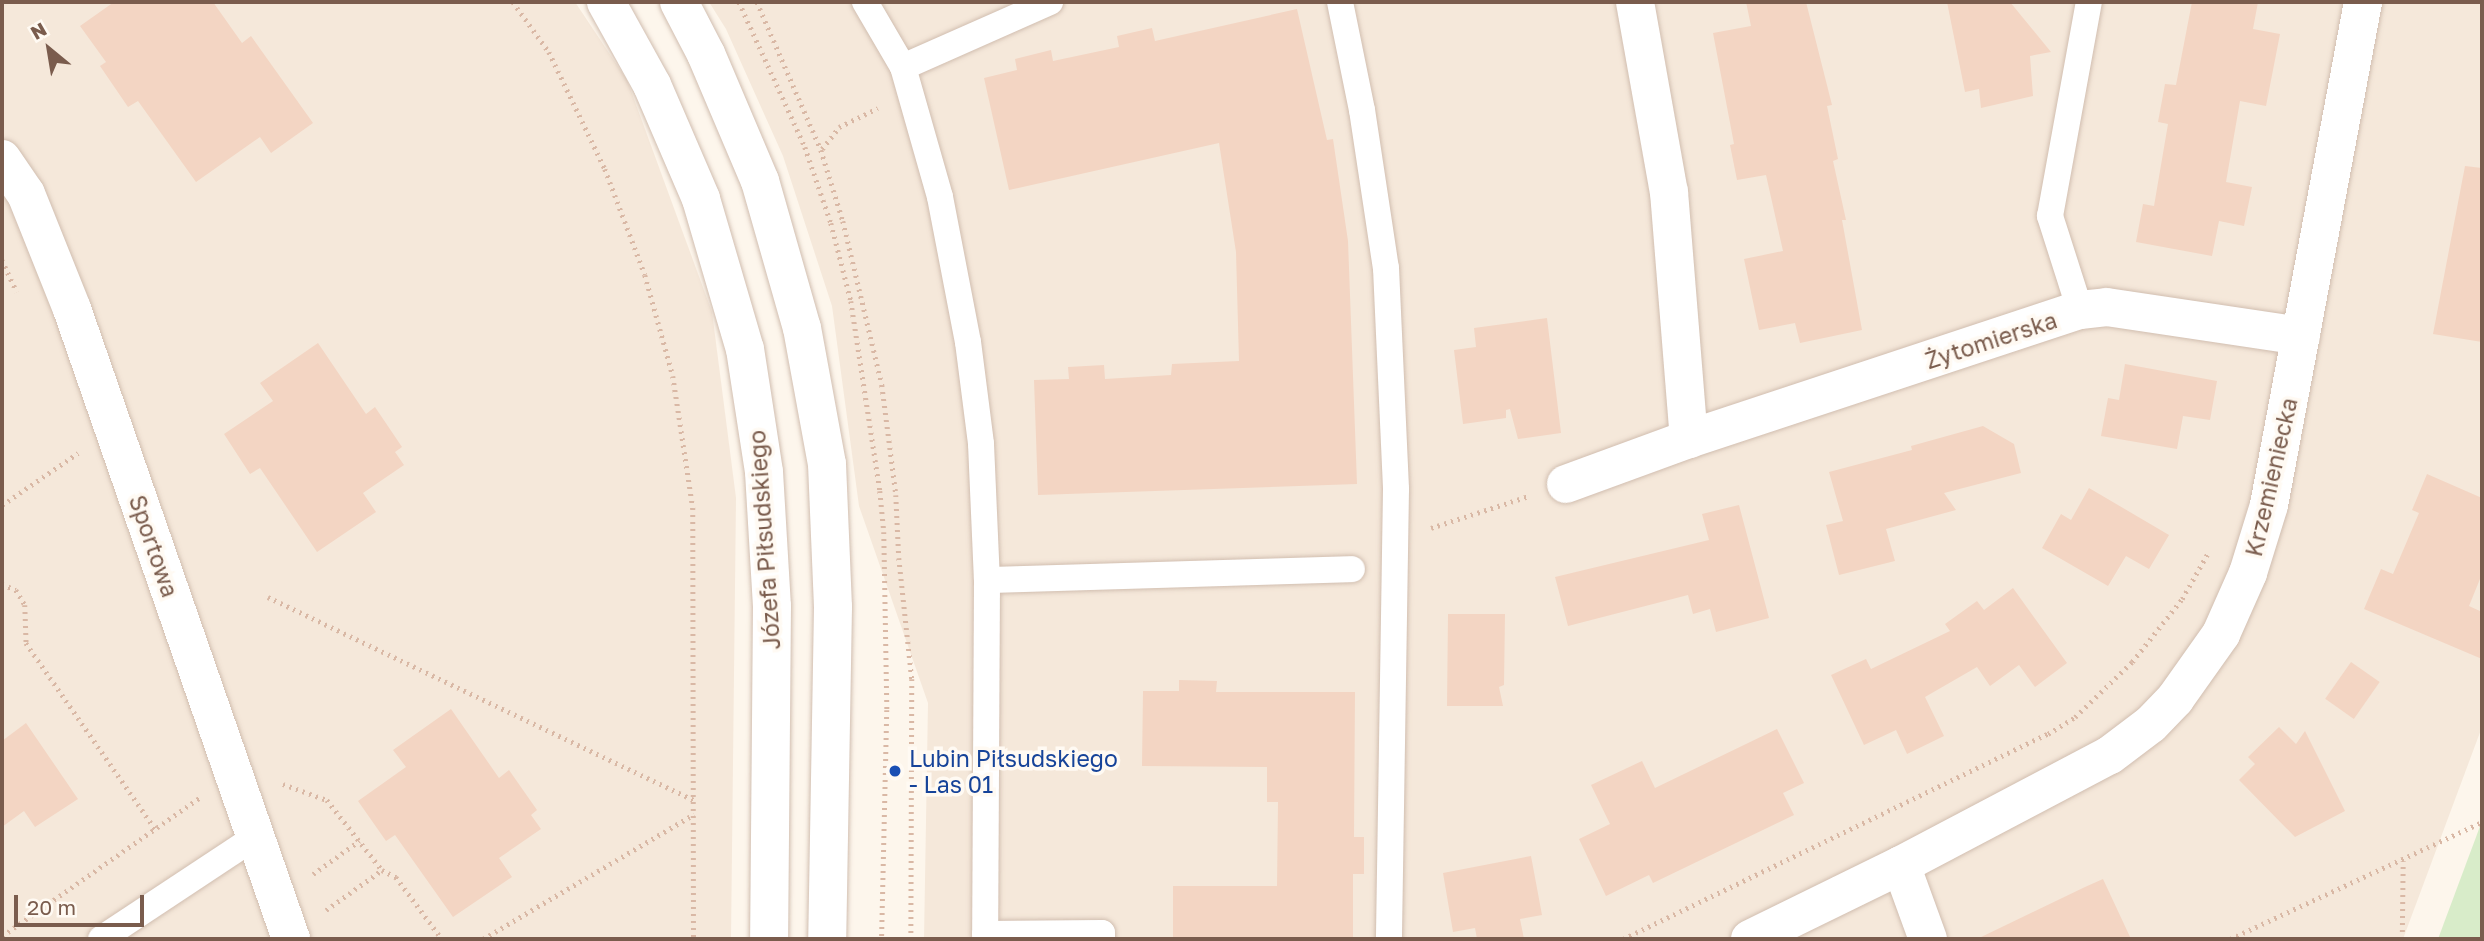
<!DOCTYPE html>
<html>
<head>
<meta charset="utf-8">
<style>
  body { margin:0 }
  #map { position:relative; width:2484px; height:941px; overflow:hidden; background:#fdf6ec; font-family:"Golos Text",sans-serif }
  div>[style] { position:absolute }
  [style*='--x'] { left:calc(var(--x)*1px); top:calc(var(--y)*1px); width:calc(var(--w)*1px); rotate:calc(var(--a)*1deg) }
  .residential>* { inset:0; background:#f5e8da }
  .green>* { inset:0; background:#d8ecc9 }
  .building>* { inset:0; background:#f3d5c3; transform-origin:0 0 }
  .path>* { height:4.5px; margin-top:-2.25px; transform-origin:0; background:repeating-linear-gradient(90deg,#d9b8a5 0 2px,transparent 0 7px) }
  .roads { filter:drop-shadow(0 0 2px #d1beb0) drop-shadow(0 0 2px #d1beb0) }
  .service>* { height:26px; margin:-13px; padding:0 13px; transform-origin:13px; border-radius:13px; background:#fff }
  .minor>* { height:38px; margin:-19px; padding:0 19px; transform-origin:19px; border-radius:19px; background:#fff }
  .tertiary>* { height:38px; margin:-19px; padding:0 19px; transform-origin:19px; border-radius:19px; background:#fff }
  .dots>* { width:19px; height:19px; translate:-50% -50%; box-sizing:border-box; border:4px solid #fffaf3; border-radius:50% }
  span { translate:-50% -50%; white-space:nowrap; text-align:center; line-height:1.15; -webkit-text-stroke:7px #fffaf3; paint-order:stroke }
  .street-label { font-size:23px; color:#7a5c4d }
  .transit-label { font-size:23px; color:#164399 }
  .left { translate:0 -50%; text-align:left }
  .frame { position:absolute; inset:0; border:4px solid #7a5c4d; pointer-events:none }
  .north { position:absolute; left:14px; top:14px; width:70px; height:70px; -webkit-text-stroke:5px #fffaf3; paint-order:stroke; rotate:330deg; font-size:19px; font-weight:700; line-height:28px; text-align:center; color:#7a5c4d }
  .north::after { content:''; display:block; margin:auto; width:24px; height:32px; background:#7a5c4d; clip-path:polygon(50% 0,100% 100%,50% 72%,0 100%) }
  .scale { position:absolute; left:14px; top:895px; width:130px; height:32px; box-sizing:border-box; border:4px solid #7a5c4d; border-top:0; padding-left:9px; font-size:21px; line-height:24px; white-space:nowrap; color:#7a5c4d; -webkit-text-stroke:5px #fffaf3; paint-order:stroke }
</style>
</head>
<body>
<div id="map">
  <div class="residential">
    <i style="clip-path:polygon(2px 2px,575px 2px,627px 80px,712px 312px,736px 498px,731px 939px,2px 939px)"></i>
    <i style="clip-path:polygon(709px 2px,2482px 2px,2482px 727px,2403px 939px,924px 939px,928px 703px,859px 506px,832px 306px,783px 156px,726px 29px)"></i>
  </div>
  <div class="green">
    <i style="clip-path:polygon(2482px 821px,2482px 939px,2438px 939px)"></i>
  </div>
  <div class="building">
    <i style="clip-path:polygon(114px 2px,213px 2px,242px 43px,251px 36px,313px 123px,271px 153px,260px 137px,196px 182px,138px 101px,128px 107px,100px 66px,106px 62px,80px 26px)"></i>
    <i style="clip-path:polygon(1746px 2px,1806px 2px,1832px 105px,1827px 106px,1838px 159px,1833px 161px,1846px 220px,1842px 220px,1862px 330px,1800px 343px,1795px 323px,1759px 330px,1744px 259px,1783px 251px,1766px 175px,1737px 180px,1730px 145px,1734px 144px,1713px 33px,1751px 26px)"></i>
    <i style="clip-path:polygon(1947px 2px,2010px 2px,2051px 52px,2030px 56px,2033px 96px,1981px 108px,1979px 89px,1965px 92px)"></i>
    <i style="clip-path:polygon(2192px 2px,2258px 2px,2253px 29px,2280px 34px,2266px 106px,2240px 101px,2226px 182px,2252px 187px,2244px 226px,2219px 221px,2212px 256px,2136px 242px,2143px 204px,2154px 206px,2168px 124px,2158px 122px,2165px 84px,2176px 85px)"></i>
    <i style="clip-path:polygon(1297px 9px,1327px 140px,1333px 139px,1348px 241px,1357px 484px,1038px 495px,1034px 380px,1069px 379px,1068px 367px,1104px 365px,1105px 379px,1171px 375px,1172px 364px,1239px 361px,1236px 252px,1219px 143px,1009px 190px,984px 78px,1017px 70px,1015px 59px,1051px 50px,1053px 61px,1119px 47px,1117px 36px,1152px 28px,1155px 41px)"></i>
    <i style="clip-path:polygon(2465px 166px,2482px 168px,2482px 342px,2433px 334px)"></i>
    <i style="clip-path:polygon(1547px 318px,1561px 433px,1518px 439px,1510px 409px,1506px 410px,1506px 418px,1463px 424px,1454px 350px,1476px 347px,1474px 328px)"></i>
    <i style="clip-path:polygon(318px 343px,366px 414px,375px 407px,402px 447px,395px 452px,404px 465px,363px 493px,376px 512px,317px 552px,260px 468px,250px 474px,224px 434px,273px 401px,260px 383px)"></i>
    <i style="clip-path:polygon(2125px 364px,2217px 381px,2210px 420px,2183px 416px,2177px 449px,2101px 436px,2108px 398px,2119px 400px)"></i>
    <i style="clip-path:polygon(1983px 426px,2014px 444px,2021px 473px,1944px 493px,1956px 510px,1886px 529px,1895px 561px,1839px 575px,1826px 525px,1843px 521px,1829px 472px,1912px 450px,1911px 446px)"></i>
    <i style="clip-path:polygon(2427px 474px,2482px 498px,2482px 574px,2469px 606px,2482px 612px,2482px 659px,2364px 609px,2381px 569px,2393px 574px,2419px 513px,2412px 510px)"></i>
    <i style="clip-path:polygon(2089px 488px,2169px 535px,2149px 569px,2126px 556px,2108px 586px,2042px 548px,2061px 514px,2071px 520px)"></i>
    <i style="clip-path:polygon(1739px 505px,1769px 618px,1716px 632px,1710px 609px,1693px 614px,1688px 595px,1568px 626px,1555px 577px,1709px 540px,1702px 514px)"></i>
    <i style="clip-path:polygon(2013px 588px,2067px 663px,2035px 687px,2019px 665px,1990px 686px,1977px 667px,1925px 697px,1944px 736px,1907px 754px,1896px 730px,1864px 745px,1831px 675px,1866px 659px,1871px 669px,1950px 631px,1945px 624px,1977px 601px,1984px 610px)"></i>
    <i style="clip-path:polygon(1448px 614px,1505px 614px,1504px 685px,1499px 687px,1503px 706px,1447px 706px)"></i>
    <i style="left:2351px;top:662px;width:35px;height:45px;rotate:35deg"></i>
    <i style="clip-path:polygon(1179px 680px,1217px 681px,1216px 692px,1355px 692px,1354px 837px,1364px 837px,1364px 874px,1353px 874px,1353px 939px,1173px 939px,1173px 886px,1277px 886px,1278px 802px,1267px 802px,1267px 767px,1142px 766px,1143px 691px,1179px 691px)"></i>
    <i style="clip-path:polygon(451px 709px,499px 778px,509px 770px,537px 810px,531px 815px,541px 829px,499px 858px,512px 877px,453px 917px,395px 835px,386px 841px,358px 801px,406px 767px,393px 750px)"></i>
    <i style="clip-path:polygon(26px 723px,78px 799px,35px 827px,24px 811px,2px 827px,2px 741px)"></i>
    <i style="clip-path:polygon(2279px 727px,2296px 744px,2305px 731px,2345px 811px,2295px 837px,2239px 780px,2255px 764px,2248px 757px)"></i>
    <i style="clip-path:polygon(1777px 729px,1804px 783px,1783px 793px,1794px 815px,1653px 883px,1649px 875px,1606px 896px,1579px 839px,1610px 824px,1591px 785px,1642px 761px,1655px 788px)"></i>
    <i style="clip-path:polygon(1531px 856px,1542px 915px,1520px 919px,1524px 939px,1477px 939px,1475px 928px,1453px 932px,1443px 873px)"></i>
    <i style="clip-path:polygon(2103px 879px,2131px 939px,1977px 939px,2085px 887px)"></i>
  </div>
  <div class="path">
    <i style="--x:513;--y:2;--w:62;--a:54.2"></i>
    <i style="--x:549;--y:52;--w:130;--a:64.4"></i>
    <i style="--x:605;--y:169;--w:113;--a:69.3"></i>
    <i style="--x:645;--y:275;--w:105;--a:74.5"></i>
    <i style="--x:673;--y:376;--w:134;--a:81.4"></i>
    <i style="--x:693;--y:508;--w:431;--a:89.9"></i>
    <i style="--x:739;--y:2;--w:159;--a:65.5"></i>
    <i style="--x:805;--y:147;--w:80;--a:71.1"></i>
    <i style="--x:831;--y:223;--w:81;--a:75.6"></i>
    <i style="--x:851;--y:301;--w:192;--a:81.3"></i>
    <i style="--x:880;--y:491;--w:41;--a:84.4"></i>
    <i style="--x:884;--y:532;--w:178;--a:89"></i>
    <i style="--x:887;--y:710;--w:229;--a:91.3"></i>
    <i style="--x:757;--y:2;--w:161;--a:66.6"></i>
    <i style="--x:821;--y:150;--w:74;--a:72.8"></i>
    <i style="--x:843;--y:221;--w:169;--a:76.6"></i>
    <i style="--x:882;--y:385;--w:111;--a:82.7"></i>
    <i style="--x:896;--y:495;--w:63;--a:87.3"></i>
    <i style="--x:899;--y:558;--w:122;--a:83.9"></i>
    <i style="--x:912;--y:679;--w:260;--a:90.2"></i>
    <i style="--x:822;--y:149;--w:28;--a:-52"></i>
    <i style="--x:839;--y:127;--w:43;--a:-26"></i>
    <i style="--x:2;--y:260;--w:35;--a:65"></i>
    <i style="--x:2;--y:505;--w:92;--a:-34.4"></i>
    <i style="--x:1431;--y:528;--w:103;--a:-18.1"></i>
    <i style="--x:2;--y:584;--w:15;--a:23"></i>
    <i style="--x:16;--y:590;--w:17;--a:59"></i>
    <i style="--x:25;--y:605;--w:38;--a:88"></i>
    <i style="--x:26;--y:643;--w:228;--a:55.2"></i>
    <i style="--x:268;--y:597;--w:473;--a:25.5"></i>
    <i style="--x:283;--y:784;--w:47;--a:20"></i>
    <i style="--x:327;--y:800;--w:89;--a:51.8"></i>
    <i style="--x:382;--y:870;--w:16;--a:27"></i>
    <i style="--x:396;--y:877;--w:77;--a:53.4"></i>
    <i style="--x:313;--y:874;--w:57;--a:-35.7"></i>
    <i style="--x:326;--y:910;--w:69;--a:-35.5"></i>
    <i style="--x:2;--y:936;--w:241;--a:-35"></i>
    <i style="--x:483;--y:939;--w:245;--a:-30.6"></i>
    <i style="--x:1623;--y:939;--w:472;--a:-25.8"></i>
    <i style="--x:2048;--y:734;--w:32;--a:-32"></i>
    <i style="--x:2075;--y:717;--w:79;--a:-44"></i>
    <i style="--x:2132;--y:662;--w:80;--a:-51.6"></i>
    <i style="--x:2182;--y:599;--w:55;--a:-60.6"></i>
    <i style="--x:2230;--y:939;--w:278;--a:-24.9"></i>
    <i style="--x:2402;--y:939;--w:78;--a:-89.3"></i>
  </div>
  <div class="roads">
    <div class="service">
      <i style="--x:865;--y:2;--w:75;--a:59.7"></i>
      <i style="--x:903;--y:67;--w:135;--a:74.1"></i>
      <i style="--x:940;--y:197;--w:148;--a:79.1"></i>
      <i style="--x:968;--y:342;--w:103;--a:82.7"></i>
      <i style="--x:981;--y:444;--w:136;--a:87.5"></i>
      <i style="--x:987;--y:580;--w:354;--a:90.3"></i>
      <i style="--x:985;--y:934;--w:117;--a:-0.5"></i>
      <i style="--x:1102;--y:933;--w:6;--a:90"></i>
      <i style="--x:1340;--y:2;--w:110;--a:78.5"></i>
      <i style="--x:1362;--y:110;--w:160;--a:81.4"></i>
      <i style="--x:1386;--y:268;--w:221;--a:87.4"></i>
      <i style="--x:1396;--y:489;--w:450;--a:90.9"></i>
      <i style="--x:903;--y:67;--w:161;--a:-23.9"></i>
      <i style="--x:2080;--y:310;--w:99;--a:-107.7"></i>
      <i style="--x:2050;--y:216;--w:218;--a:-79.7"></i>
      <i style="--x:987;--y:580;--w:365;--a:-1.7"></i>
      <i style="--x:101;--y:939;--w:185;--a:-33.5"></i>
    </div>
    <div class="minor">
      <i style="--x:1635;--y:2;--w:193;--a:79.9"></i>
      <i style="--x:1669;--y:192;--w:248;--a:85.4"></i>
      <i style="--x:2;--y:159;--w:42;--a:55.6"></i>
      <i style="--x:26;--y:194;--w:124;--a:68.2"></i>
      <i style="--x:72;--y:309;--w:667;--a:70.83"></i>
      <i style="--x:1566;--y:484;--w:131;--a:-20.1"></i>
      <i style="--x:1689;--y:439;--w:412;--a:-18.3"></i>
      <i style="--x:2080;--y:310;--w:27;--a:-6"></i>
      <i style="--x:2107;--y:307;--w:196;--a:8.5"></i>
      <i style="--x:1901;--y:865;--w:79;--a:70"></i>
      <i style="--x:1750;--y:939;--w:168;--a:-26.1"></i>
      <i style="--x:1901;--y:865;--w:236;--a:-27.8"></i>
      <i style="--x:2110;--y:755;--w:51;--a:-37.1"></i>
      <i style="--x:2151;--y:724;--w:35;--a:-46"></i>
      <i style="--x:2175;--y:699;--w:80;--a:-54.7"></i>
      <i style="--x:2221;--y:634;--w:67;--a:-66.1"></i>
      <i style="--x:2248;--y:573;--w:71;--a:-72.8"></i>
      <i style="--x:2269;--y:505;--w:512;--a:-79.41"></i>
    </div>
    <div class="tertiary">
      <i style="--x:606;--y:2;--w:95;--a:61"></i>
      <i style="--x:652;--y:85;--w:124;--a:66.7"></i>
      <i style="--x:701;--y:199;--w:156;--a:73.7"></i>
      <i style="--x:745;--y:349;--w:124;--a:81.2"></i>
      <i style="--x:764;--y:472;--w:134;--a:86.6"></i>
      <i style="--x:772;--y:606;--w:333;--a:90.5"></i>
      <i style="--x:679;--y:2;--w:59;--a:62.6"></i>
      <i style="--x:706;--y:54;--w:138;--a:67"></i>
      <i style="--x:760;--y:181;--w:153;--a:74.1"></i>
      <i style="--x:802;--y:328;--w:138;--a:79.6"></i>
      <i style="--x:827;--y:464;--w:143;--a:87.6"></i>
      <i style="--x:833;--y:607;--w:332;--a:91"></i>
    </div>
  </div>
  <div class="dots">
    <i style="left:895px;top:771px;background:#1a4fb4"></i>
  </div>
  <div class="street-label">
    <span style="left:1991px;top:340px;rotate:-18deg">Żytomierska</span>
    <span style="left:2271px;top:477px;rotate:-77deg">Krzemieniecka</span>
    <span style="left:764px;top:540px;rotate:-94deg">Józefa Piłsudskiego</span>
    <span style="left:154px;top:546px;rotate:71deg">Sportowa</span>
  </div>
  <div class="transit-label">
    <span class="left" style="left:909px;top:771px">Lubin Piłsudskiego<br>- Las 01</span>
  </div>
  <div class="frame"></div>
  <div class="north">N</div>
  <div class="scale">20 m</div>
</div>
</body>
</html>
